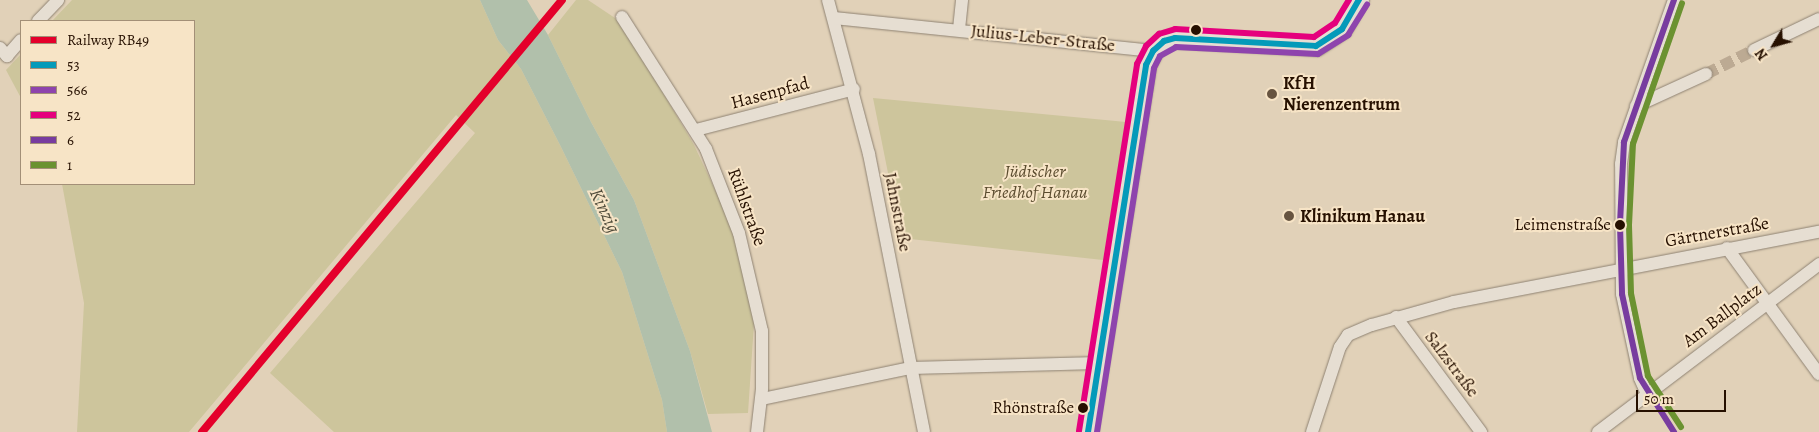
<!DOCTYPE html>
<html>
<head>
<meta charset="utf-8">
<style>
  body { margin:0 }
  #map { position:relative; width:1819px; height:432px; overflow:hidden; background:#e1d1b8; font-family:Alegreya,serif }
  div>[style] { position:absolute }
  [style*='--x'] { left:calc(var(--x)*1px); top:calc(var(--y)*1px); width:calc(var(--w)*1px); rotate:calc(var(--a)*1deg) }
  .green>* { inset:0; background:#cdc59c }
  .water>* { inset:0; background:#b1c0ab }
  .street-tunnel>* { height:12px; margin-top:-6px; transform-origin:0; background:repeating-linear-gradient(90deg,#bcaa93 0 12px,transparent 0 18px) }
  .roads { filter:drop-shadow(0 0 1px #8e8272) drop-shadow(0 0 1px #8e8272) }
  .street>* { height:12px; margin:-6px; padding:0 6px; transform-origin:6px; border-radius:6px; background:#e6ded2 }
  .secondary>* { height:19px; margin:-9.5px; padding:0 9.5px; transform-origin:9.5px; border-radius:9.5px; background:#e6ded2 }
  .bus-1>* { height:6px; margin:-3px; padding:0 3px; transform-origin:3px; border-radius:3px; background:#049ab9 }
  .bus-2>* { height:6px; margin:-3px; padding:0 3px; transform-origin:3px; border-radius:3px; background:#8e44ad }
  .bus-3>* { height:6px; margin:-3px; padding:0 3px; transform-origin:3px; border-radius:3px; background:#e5007d }
  .bus-4>* { height:6px; margin:-3px; padding:0 3px; transform-origin:3px; border-radius:3px; background:#783c9f }
  .bus-5>* { height:6px; margin:-3px; padding:0 3px; transform-origin:3px; border-radius:3px; background:#6b9231 }
  .rail-1>* { height:8px; margin:-4px; padding:0 4px; transform-origin:4px; border-radius:4px; background:#e4002b }
  .dots>* { width:14px; height:14px; translate:-50% -50%; box-sizing:border-box; border:2px solid #f7e4c6; border-radius:50% }
  span { translate:-50% -50%; white-space:nowrap; text-align:center; line-height:1.15; -webkit-text-stroke:4px #f7e4c6; paint-order:stroke }
  .bus-label { font-size:17px; color:#261000 }
  .right { translate:-100% -50%; text-align:right }
  .street-label { font-size:18px; color:#261000 }
  .poi-label { font-size:18px; color:#261000; font-weight:700 }
  .left { translate:0 -50%; text-align:left }
  .park-label { font-size:18px; color:#5b4c2f; font-style:italic }
  .water-label { font-size:19px; color:#4f4b3a; font-style:italic }
  .legend { position:absolute; left:20px; top:20px; width:175px; height:165px; box-sizing:border-box; background:#f7e4c6; border:1px solid #a38f77; margin:0; padding:6px 9px; list-style:none; font-size:15px; color:#261000 }
  .legend li { display:flex; align-items:center; gap:10px; height:25px }
  .legend b { width:25px; border:1px solid #a38f77 }
  .north { position:absolute; left:1749px; top:20px; width:50px; height:50px; -webkit-text-stroke:4px #f7e4c6; paint-order:stroke; rotate:233deg; font-size:14px; font-weight:700; line-height:20px; text-align:center; color:#261000 }
  .north::after { content:''; display:block; margin:auto; width:18px; height:22px; background:#261000; clip-path:polygon(50% 0,100% 100%,50% 72%,0 100%) }
  .scale { position:absolute; left:1636px; top:390px; width:90px; height:22px; box-sizing:border-box; border:2px solid #261000; border-top:0; padding-left:6px; font-size:15px; line-height:18px; white-space:nowrap; color:#261000; -webkit-text-stroke:4px #f7e4c6; paint-order:stroke }
</style>
</head>
<body>
<div id="map">
  <div class="green">
    <i style="clip-path:polygon(72px 0,480px 0,498px 40px,521px 69px,560px 145px,622px 272px,662px 400px,667px 432px,334px 432px,270px 373px,475px 133px,456px 115px,189px 432px,77px 432px,84px 303px,62px 184px,194px 184px,194px 21px,52px 21px)"></i>
    <i style="clip-path:polygon(576px 0,588px 0,621px 22px,694px 145px,725px 211px,747px 277px,754px 323px,748px 413px,708px 414px,690px 351px,634px 200px,591px 122px,548px 35px)"></i>
    <i style="clip-path:polygon(21px 54px,21px 98px,6px 70px)"></i>
    <i style="clip-path:polygon(873px 98px,1126px 122px,1103px 260px,901px 238px)"></i>
  </div>
  <div class="water">
    <i style="clip-path:polygon(480px 0,527px 0,548px 35px,591px 122px,634px 200px,690px 351px,712px 432px,667px 432px,662px 400px,622px 272px,560px 145px,521px 69px,498px 40px)"></i>
  </div>
  <div class="street-tunnel">
    <i style="--x:1706;--y:74;--w:54;--a:-26.6"></i>
  </div>
  <div class="roads">
    <div class="street">
      <i style="--x:828;--y:0;--w:159;--a:75.1"></i>
      <i style="--x:869;--y:154;--w:283;--a:78.8"></i>
      <i style="--x:622;--y:17;--w:156;--a:57.5"></i>
      <i style="--x:706;--y:149;--w:90;--a:68.6"></i>
      <i style="--x:739;--y:233;--w:101;--a:76.8"></i>
      <i style="--x:762;--y:331;--w:58;--a:90"></i>
      <i style="--x:762;--y:389;--w:43;--a:96.6"></i>
      <i style="--x:834;--y:18;--w:321;--a:5.9"></i>
      <i style="--x:38;--y:21;--w:29;--a:-46"></i>
      <i style="--x:959;--y:29;--w:29;--a:-84"></i>
      <i style="--x:0;--y:48;--w:11;--a:49"></i>
      <i style="--x:7;--y:56;--w:21;--a:-49"></i>
      <i style="--x:1754;--y:50;--w:72;--a:-25.5"></i>
      <i style="--x:1636;--y:106;--w:77;--a:-24.6"></i>
      <i style="--x:696;--y:130;--w:163;--a:-14.5"></i>
      <i style="--x:1727;--y:248;--w:156;--a:53.9"></i>
      <i style="--x:1396;--y:317;--w:143;--a:53.5"></i>
      <i style="--x:1647;--y:394;--w:17;--a:-114"></i>
      <i style="--x:1640;--y:378;--w:86;--a:-102.1"></i>
      <i style="--x:1622;--y:294;--w:130;--a:-90.4"></i>
      <i style="--x:1621;--y:164;--w:22;--a:-82"></i>
      <i style="--x:1624;--y:142;--w:151;--a:-70.6"></i>
      <i style="--x:762;--y:399;--w:152;--a:-11.8"></i>
      <i style="--x:911;--y:368;--w:187;--a:-1.5"></i>
      <i style="--x:1312;--y:432;--w:89;--a:-71.8"></i>
      <i style="--x:1340;--y:347;--w:14;--a:-56"></i>
      <i style="--x:1348;--y:335;--w:26;--a:-23"></i>
      <i style="--x:1372;--y:325;--w:85;--a:-15.7"></i>
      <i style="--x:1454;--y:302;--w:372;--a:-10.9"></i>
      <i style="--x:1598;--y:432;--w:278;--a:-37.2"></i>
    </div>
    <div class="secondary">
      <i style="--x:1088;--y:432;--w:372;--a:-81"></i>
      <i style="--x:1146;--y:65;--w:16;--a:-63"></i>
      <i style="--x:1153;--y:51;--w:15;--a:-42"></i>
      <i style="--x:1164;--y:41;--w:11;--a:-15"></i>
      <i style="--x:1175;--y:38;--w:141;--a:3.2"></i>
      <i style="--x:1316;--y:46;--w:31;--a:-33"></i>
      <i style="--x:1342;--y:29;--w:34;--a:-60"></i>
    </div>
  </div>
  <div class="bus-1">
    <i style="--x:1088;--y:432;--w:372;--a:-81"></i>
    <i style="--x:1146;--y:65;--w:16;--a:-63"></i>
    <i style="--x:1153;--y:51;--w:15;--a:-42"></i>
    <i style="--x:1164;--y:41;--w:11;--a:-15"></i>
    <i style="--x:1175;--y:38;--w:141;--a:3.2"></i>
    <i style="--x:1316;--y:46;--w:31;--a:-33"></i>
    <i style="--x:1342;--y:29;--w:34;--a:-60"></i>
  </div>
  <div class="bus-2">
    <i style="--x:1097;--y:432;--w:368;--a:-81.1"></i>
    <i style="--x:1154;--y:68;--w:13;--a:-63"></i>
    <i style="--x:1160;--y:56;--w:18;--a:-29"></i>
    <i style="--x:1176;--y:47;--w:142;--a:2.8"></i>
    <i style="--x:1318;--y:54;--w:36;--a:-32"></i>
    <i style="--x:1348;--y:35;--w:36;--a:-58"></i>
  </div>
  <div class="bus-3">
    <i style="--x:1079;--y:431;--w:372;--a:-81"></i>
    <i style="--x:1137;--y:64;--w:20;--a:-63"></i>
    <i style="--x:1146;--y:46;--w:18;--a:-43"></i>
    <i style="--x:1159;--y:34;--w:17;--a:-17"></i>
    <i style="--x:1175;--y:29;--w:139;--a:3.3"></i>
    <i style="--x:1314;--y:37;--w:25;--a:-34"></i>
    <i style="--x:1335;--y:23;--w:27;--a:-59"></i>
  </div>
  <div class="bus-4">
    <i style="--x:1674;--y:0;--w:151;--a:109.4"></i>
    <i style="--x:1624;--y:142;--w:83;--a:92.8"></i>
    <i style="--x:1620;--y:225;--w:69;--a:88.3"></i>
    <i style="--x:1622;--y:294;--w:86;--a:77.9"></i>
    <i style="--x:1640;--y:378;--w:64;--a:57.8"></i>
  </div>
  <div class="bus-5">
    <i style="--x:1681;--y:427;--w:61;--a:-122.9"></i>
    <i style="--x:1648;--y:376;--w:85;--a:-101.6"></i>
    <i style="--x:1631;--y:293;--w:68;--a:-91.7"></i>
    <i style="--x:1629;--y:225;--w:81;--a:-87.2"></i>
    <i style="--x:1633;--y:144;--w:149;--a:-70.8"></i>
  </div>
  <div class="rail-1">
    <i style="--x:202;--y:432;--w:562;--a:-50.19"></i>
  </div>
  <div class="dots">
    <i style="left:1196px;top:30px;background:#261000"></i>
    <i style="left:1272px;top:94px;background:#675440"></i>
    <i style="left:1289px;top:216px;background:#675440"></i>
    <i style="left:1620px;top:225px;background:#261000"></i>
    <i style="left:1083px;top:408px;background:#261000"></i>
  </div>
  <div class="bus-label">
    <span class="right" style="left:1611px;top:225px">Leimenstraße</span>
    <span class="right" style="left:1074px;top:408px">Rhönstraße</span>
  </div>
  <div class="street-label">
    <span style="left:1043px;top:38px;rotate:6deg">Julius-Leber-Straße</span>
    <span style="left:770px;top:93px;rotate:-15deg">Hasenpfad</span>
    <span style="left:747px;top:207px;rotate:70deg">Rühlstraße</span>
    <span style="left:898px;top:212px;rotate:79deg">Jahnstraße</span>
    <span style="left:1717px;top:232px;rotate:-10deg">Gärtnerstraße</span>
    <span style="left:1722px;top:315px;rotate:-37deg">Am Ballplatz</span>
    <span style="left:1452px;top:364px;rotate:53deg">Salzstraße</span>
  </div>
  <div class="poi-label">
    <span class="left" style="left:1283px;top:94px">KfH<br>Nierenzentrum</span>
    <span class="left" style="left:1300px;top:216px">Klinikum Hanau</span>
  </div>
  <div class="park-label">
    <span style="left:1035px;top:182px">Jüdischer<br>Friedhof Hanau</span>
  </div>
  <div class="water-label">
    <span style="left:604px;top:211px;rotate:65deg">Kinzig</span>
  </div>
  <ul class="legend">
  <li><b style="height:6px;background:#e4002b"></b>Railway RB49</li>
  <li><b style="height:6px;background:#049ab9"></b>53</li>
  <li><b style="height:6px;background:#8e44ad"></b>566</li>
  <li><b style="height:6px;background:#e5007d"></b>52</li>
  <li><b style="height:6px;background:#783c9f"></b>6</li>
  <li><b style="height:6px;background:#6b9231"></b>1</li>
  </ul>
  <div class="north">N</div>
  <div class="scale">50 m</div>
</div>
</body>
</html>
